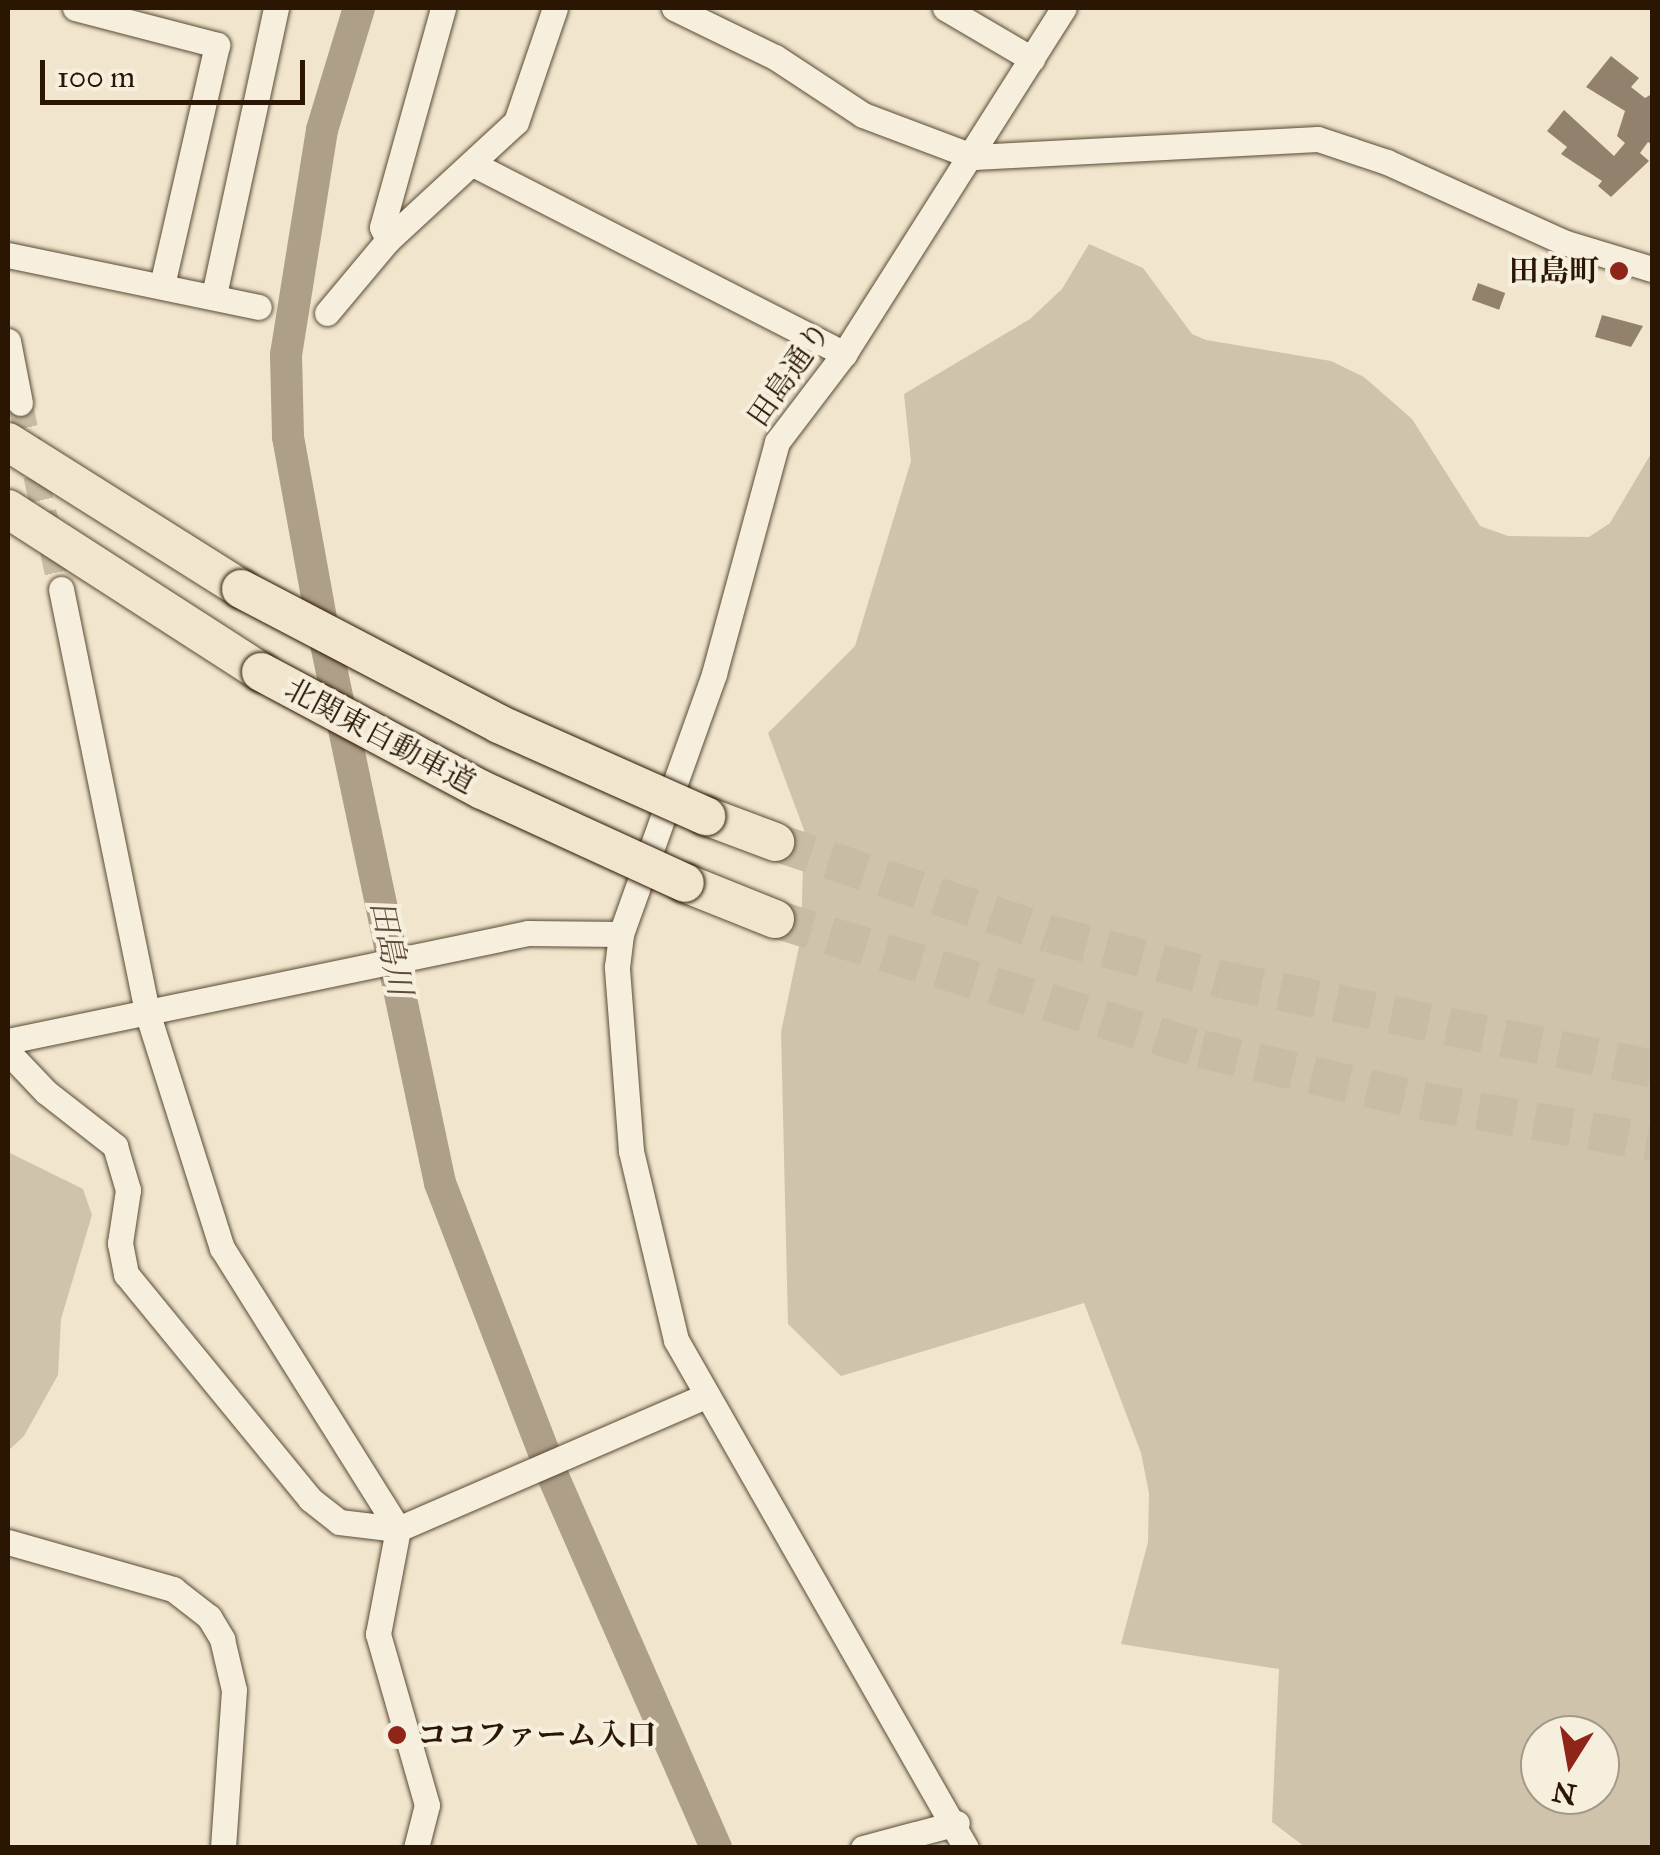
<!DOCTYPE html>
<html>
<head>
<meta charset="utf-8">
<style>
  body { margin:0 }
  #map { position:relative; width:1660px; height:1855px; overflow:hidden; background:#f1e6cd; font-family:"IM FELL Great Primer","Noto Serif JP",serif }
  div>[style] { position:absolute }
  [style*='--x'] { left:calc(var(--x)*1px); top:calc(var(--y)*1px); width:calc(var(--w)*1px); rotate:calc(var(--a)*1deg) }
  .green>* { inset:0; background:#cfc3ab }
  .river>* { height:32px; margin:-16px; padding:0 16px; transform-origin:16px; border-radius:16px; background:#ae9f89 }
  .building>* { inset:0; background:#92826d; transform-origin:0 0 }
  .minor-tunnel>* { height:25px; margin-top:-12.5px; transform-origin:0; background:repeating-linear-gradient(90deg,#c9bca5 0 25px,transparent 0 37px) }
  .highway-tunnel>* { height:38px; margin-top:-19px; transform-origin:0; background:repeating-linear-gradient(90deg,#c9bca5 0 38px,transparent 0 57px) }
  .roads { filter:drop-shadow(0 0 2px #5c4a36) drop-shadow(0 0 2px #5c4a36) }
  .minor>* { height:25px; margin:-12.5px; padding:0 12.5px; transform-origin:12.5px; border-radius:12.5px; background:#f6efde }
  .highway>* { height:38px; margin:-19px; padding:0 19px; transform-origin:19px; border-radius:19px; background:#f1e6cd }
  .bridges { filter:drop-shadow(0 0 2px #2b1604) drop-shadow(0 0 2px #2b1604) }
  .highway-bridge>* { height:38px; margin:-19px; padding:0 19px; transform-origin:19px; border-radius:19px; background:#f1e6cd }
  .dots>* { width:28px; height:28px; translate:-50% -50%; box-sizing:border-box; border:5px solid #f6efde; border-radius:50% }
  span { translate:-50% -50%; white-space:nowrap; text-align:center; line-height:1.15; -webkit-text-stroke:8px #f6efde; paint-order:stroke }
  .poi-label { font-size:30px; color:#2b1604; font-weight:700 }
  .right { translate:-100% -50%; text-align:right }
  .left { translate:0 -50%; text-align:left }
  .street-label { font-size:30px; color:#2b1604 }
  .water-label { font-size:32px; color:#5f4d39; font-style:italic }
  .frame { position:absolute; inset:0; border:10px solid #2b1604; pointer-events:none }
  .north { position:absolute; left:1520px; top:1715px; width:100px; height:100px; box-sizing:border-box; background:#f6efde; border:2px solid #a59887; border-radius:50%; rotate:191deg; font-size:28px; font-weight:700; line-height:40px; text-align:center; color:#2b1604 }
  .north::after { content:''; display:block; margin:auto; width:35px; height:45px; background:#8f2418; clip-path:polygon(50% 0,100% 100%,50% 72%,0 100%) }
  .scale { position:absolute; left:40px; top:60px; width:265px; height:45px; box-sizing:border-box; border:5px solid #2b1604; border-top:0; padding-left:12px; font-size:30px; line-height:35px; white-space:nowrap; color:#2b1604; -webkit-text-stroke:8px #f6efde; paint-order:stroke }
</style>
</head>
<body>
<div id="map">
  <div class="green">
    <i style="clip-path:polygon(evenodd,1089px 244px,1143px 268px,1192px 334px,1206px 340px,1331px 361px,1364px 377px,1412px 419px,1480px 526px,1508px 536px,1589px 537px,1610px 523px,1652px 452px,1652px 1847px,1305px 1847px,1272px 1822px,1279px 1669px,1121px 1644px,1148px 1542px,1149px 1493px,1141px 1453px,1084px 1303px,841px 1376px,788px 1324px,781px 1032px,801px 937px,804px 830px,768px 733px,855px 646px,911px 461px,904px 394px,1030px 319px,1062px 289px,1089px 244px,1540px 1735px,1600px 1735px,1600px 1795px,1540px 1795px,1540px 1735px)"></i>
    <i style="clip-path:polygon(8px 1152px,83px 1189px,92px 1215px,61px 1319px,58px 1375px,24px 1436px,8px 1451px)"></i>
  </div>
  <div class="river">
    <i style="--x:359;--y:8;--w:127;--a:106.9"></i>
    <i style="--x:322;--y:130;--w:228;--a:99.1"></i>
    <i style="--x:286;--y:355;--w:82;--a:88.6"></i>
    <i style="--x:288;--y:437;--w:191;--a:79.7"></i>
    <i style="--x:322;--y:625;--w:570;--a:78.06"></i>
    <i style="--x:440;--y:1183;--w:312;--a:68.9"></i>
    <i style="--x:552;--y:1474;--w:408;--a:66.3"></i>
  </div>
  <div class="building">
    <i style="clip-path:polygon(1611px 56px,1639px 78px,1631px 87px,1645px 98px,1652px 94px,1652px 145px,1648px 142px,1640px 153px,1649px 161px,1611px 197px,1598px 186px,1602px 181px,1561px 154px,1567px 147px,1547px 131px,1564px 110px,1614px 156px,1625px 143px,1617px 136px,1625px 111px,1586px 87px)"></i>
    <i style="left:1478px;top:283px;width:29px;height:18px;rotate:20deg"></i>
    <i style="clip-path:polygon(1602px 315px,1643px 326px,1631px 347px,1595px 337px)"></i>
  </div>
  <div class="minor-tunnel">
    <i style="--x:20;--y:403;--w:190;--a:77.6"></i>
  </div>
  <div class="highway-tunnel">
    <i style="--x:775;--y:842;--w:290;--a:18.5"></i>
    <i style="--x:1050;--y:934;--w:180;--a:14.8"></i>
    <i style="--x:1224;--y:980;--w:437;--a:11.7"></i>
    <i style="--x:775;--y:919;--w:445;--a:17"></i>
    <i style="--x:1201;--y:1049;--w:227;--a:13.2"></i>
    <i style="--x:1422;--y:1101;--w:234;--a:10.1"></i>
  </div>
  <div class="roads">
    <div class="minor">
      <i style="--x:75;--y:8;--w:147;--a:14.6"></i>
      <i style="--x:217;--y:45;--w:246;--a:102.9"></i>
      <i style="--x:674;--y:8;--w:112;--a:25.9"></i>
      <i style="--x:775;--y:57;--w:105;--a:33.4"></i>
      <i style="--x:863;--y:115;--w:119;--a:20.7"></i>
      <i style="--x:974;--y:157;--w:344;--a:-3"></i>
      <i style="--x:1318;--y:139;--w:73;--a:18.4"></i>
      <i style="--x:1387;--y:162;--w:193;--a:24.4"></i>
      <i style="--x:1563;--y:242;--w:93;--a:16.9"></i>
      <i style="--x:945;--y:8;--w:101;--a:30.4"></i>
      <i style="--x:475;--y:165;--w:415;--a:27.1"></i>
      <i style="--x:388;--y:240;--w:14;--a:-115"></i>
      <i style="--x:382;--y:227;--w:227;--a:-74.4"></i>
      <i style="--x:8;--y:255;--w:256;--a:11.7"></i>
      <i style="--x:214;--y:295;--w:294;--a:-77.8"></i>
      <i style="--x:327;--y:313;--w:95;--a:-50.1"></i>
      <i style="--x:388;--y:240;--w:174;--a:-42.7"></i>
      <i style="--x:516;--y:122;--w:120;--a:-71.1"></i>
      <i style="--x:8;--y:341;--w:63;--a:79"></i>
      <i style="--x:61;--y:589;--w:432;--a:78.5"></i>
      <i style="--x:147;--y:1012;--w:248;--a:72.4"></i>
      <i style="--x:222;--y:1248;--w:332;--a:57.9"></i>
      <i style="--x:8;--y:1041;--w:531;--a:-11.73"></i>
      <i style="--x:528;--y:933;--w:93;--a:0.6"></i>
      <i style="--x:8;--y:1052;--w:55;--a:46.5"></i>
      <i style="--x:46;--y:1092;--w:88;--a:38"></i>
      <i style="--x:115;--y:1146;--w:46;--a:73.5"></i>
      <i style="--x:128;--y:1190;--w:54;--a:98.6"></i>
      <i style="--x:120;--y:1243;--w:32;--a:79"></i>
      <i style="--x:126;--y:1274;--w:291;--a:50.7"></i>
      <i style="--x:310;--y:1499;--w:37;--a:38"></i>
      <i style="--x:339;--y:1522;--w:59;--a:6.8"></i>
      <i style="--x:8;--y:1542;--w:172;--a:15.9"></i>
      <i style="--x:173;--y:1589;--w:46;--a:37.9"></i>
      <i style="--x:209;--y:1617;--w:26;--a:59"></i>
      <i style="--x:222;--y:1639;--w:52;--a:76.8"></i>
      <i style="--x:234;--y:1690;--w:158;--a:94"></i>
      <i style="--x:416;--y:1848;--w:44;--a:-75.7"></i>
      <i style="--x:427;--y:1805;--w:178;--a:-106"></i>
      <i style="--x:378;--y:1634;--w:107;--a:-79.2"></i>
      <i style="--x:398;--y:1529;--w:335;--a:-23.4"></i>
      <i style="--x:863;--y:1848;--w:97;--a:-14.9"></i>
      <i style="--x:966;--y:1848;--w:585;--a:-119.72"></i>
      <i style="--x:676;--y:1340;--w:194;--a:-103.4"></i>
      <i style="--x:631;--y:1151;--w:185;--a:-94.4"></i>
      <i style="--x:617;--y:967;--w:33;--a:-83"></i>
      <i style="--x:621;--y:934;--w:276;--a:-70.3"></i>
      <i style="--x:714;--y:674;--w:240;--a:-74.8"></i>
      <i style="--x:777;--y:442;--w:111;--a:-52.7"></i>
      <i style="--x:844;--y:354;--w:410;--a:-57.6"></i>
    </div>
    <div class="highway">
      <i style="--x:8;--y:442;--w:275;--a:32.2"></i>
      <i style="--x:8;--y:509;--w:301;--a:32.8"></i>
      <i style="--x:706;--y:816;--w:74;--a:20.6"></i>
      <i style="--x:685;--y:883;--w:97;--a:21.8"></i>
    </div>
  </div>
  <div class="bridges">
    <div class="highway-bridge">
      <i style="--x:241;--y:589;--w:291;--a:27.6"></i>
      <i style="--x:499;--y:724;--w:227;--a:24"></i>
      <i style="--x:261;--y:672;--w:251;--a:28.1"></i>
      <i style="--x:482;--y:790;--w:223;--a:24.6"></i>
    </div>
  </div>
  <div class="dots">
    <i style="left:1619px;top:271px;background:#8f2418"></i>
    <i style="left:397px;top:1735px;background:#8f2418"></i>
  </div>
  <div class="poi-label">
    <span class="right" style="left:1599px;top:271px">田島町</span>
    <span class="left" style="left:417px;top:1735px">ココファーム入口</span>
  </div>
  <div class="street-label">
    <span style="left:789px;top:374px;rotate:-55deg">田島通り</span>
    <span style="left:380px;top:736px;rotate:28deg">北関東自動車道</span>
  </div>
  <div class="water-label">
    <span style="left:390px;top:948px;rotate:78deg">田島川</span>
  </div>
  <div class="frame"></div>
  <div class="north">N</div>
  <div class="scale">100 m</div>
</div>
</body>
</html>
